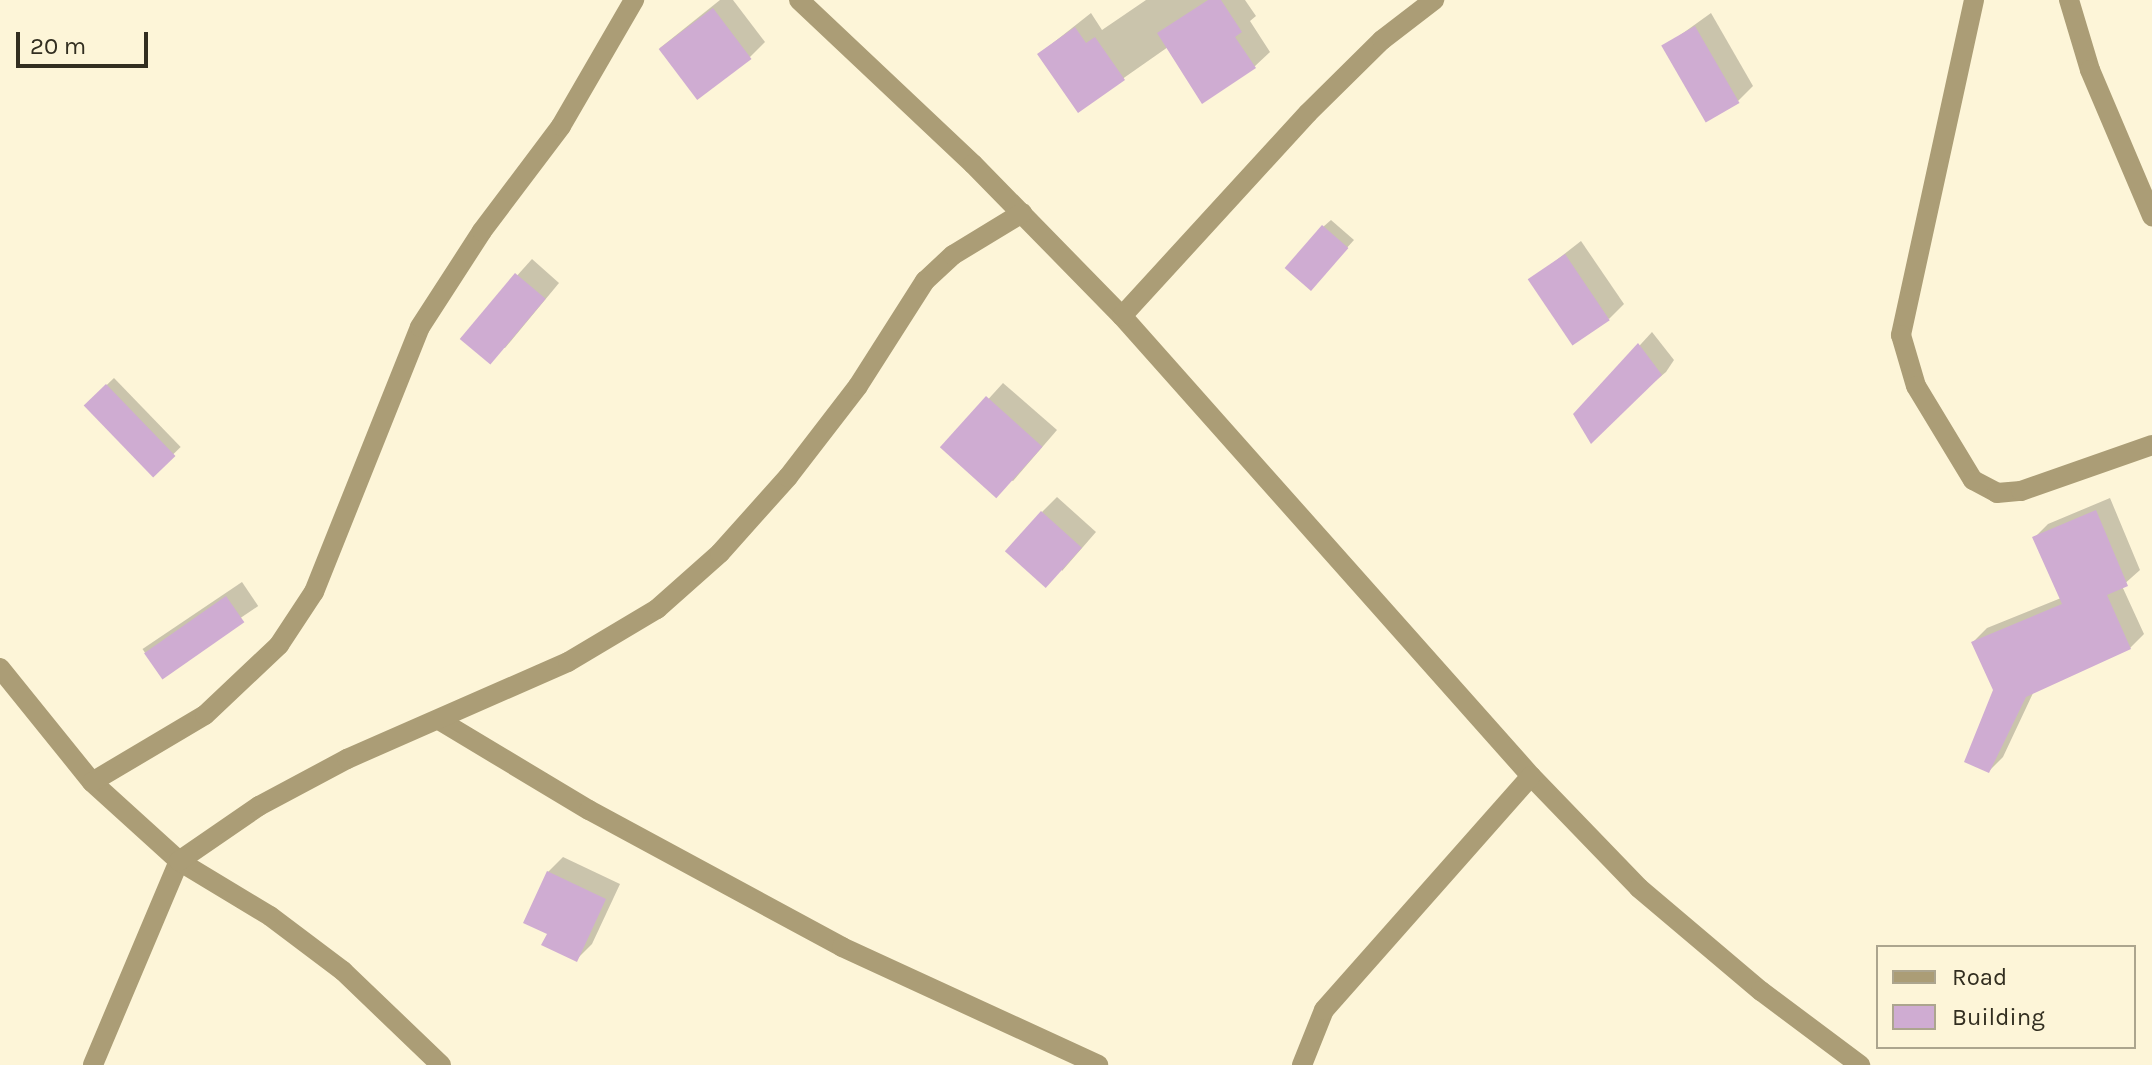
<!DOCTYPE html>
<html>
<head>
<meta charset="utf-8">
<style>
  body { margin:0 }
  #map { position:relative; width:2152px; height:1065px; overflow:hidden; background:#fdf5d8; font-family:Karla,sans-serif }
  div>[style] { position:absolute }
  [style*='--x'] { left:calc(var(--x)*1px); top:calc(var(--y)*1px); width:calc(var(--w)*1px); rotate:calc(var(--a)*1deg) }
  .shadow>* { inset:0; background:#0003; transform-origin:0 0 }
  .building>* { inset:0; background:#cfacd2; transform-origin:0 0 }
  .street>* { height:20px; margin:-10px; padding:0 10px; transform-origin:10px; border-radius:10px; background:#ab9d76 }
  span { translate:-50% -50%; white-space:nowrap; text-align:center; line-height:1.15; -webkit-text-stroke:6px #fdf5d8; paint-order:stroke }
  .legend { position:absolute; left:1876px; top:945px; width:260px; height:104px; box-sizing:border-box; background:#fdf5d8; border:2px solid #aca58e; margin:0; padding:10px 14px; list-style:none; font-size:24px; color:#322e20 }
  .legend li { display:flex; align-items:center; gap:16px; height:40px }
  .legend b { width:40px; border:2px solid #aca58e }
  .scale { position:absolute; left:16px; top:32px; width:132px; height:36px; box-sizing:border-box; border:4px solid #322e20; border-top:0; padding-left:10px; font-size:24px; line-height:28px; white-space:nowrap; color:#322e20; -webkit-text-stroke:6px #fdf5d8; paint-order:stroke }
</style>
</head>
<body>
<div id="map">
  <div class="shadow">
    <i style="clip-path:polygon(720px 0,733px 0,765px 42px,750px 57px,660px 48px)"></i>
    <i style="clip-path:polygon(1146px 0,1245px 0,1256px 16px,1250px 21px,1270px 52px,1254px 67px,1168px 47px,1078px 110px,1039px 54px,1091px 13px,1102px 30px)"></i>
    <i style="clip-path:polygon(1711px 13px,1753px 86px,1738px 101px,1665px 46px)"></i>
    <i style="clip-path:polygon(1331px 220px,1354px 240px,1317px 281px,1323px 227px)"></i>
    <i style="clip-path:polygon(1581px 241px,1624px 304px,1609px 319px,1531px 280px)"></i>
    <i style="clip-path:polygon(532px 259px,559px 283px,505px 348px,461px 338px)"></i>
    <i style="clip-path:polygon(1652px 332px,1674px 360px,1666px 372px,1622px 409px,1576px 415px)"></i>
    <i style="left:114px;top:378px;width:96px;height:39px;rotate:46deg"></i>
    <i style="clip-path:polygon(1003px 383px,1057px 430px,1013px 481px,944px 448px)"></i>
    <i style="clip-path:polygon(1057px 497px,1096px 532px,1062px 571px,1042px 512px)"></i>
    <i style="clip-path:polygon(2110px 498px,2140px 570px,2122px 586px,2144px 634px,2130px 648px,2034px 691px,2003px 757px,1989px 771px,1995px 689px,1973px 642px,1987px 628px,2061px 598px,2034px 538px,2048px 524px)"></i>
    <i style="left:242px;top:582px;width:29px;height:120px;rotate:56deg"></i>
    <i style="clip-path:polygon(563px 857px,620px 884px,592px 944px,577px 959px,550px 933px,548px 872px)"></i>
  </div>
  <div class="building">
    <i style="clip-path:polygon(1208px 0,1221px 0,1242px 32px,1235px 37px,1256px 68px,1202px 104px,1157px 33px)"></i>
    <i style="left:713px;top:8px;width:64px;height:68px;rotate:53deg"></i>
    <i style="left:1695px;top:26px;width:89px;height:39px;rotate:60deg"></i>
    <i style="clip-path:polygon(1075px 27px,1086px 43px,1095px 37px,1125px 80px,1078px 113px,1037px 54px)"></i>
    <i style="left:1322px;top:225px;width:35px;height:57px;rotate:41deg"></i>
    <i style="left:1565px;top:254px;width:80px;height:45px;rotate:56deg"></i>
    <i style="left:515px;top:273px;width:40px;height:86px;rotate:40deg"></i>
    <i style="clip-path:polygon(1638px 343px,1662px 375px,1591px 444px,1573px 414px)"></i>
    <i style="left:106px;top:384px;width:100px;height:31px;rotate:46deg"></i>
    <i style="left:986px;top:396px;width:76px;height:69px;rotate:42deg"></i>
    <i style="clip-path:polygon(2096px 510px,2128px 586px,2107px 595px,2131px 649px,2026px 697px,1989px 773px,1964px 762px,1993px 690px,1971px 642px,2062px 604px,2032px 537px)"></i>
    <i style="left:1041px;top:511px;width:55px;height:54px;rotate:42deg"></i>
    <i style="left:226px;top:596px;width:32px;height:100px;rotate:55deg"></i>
    <i style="clip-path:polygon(547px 871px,606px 899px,577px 962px,541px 945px,547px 934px,523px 923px)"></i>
  </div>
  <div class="street">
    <i style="--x:799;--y:0;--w:239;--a:43.3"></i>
    <i style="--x:973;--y:164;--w:213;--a:45.6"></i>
    <i style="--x:1122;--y:316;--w:616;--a:48.36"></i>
    <i style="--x:1531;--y:776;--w:156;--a:46"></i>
    <i style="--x:1639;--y:888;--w:160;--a:40.2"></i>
    <i style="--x:1761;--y:991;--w:124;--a:36.8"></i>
    <i style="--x:1974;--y:0;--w:343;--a:102.3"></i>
    <i style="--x:1901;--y:335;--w:53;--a:73.6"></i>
    <i style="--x:1916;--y:386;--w:110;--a:58.8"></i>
    <i style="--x:1973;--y:480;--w:27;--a:28"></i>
    <i style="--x:1997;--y:493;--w:24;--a:-5"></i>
    <i style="--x:2021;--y:491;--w:139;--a:-19.3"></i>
    <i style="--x:2069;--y:0;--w:73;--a:73.3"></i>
    <i style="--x:2090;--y:70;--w:159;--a:67"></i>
    <i style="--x:1122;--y:316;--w:275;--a:-47.5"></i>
    <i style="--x:1308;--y:113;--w:104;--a:-44.6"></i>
    <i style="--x:1382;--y:40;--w:66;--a:-37.6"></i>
    <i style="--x:0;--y:668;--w:146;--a:51.1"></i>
    <i style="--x:92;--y:782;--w:118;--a:42.2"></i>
    <i style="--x:179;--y:861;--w:221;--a:112.9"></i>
    <i style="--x:439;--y:720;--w:175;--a:31"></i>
    <i style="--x:589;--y:810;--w:288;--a:28.4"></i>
    <i style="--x:842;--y:947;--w:282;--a:24.7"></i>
    <i style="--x:92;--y:782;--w:131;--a:-30.7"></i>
    <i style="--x:205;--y:715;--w:102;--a:-43.4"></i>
    <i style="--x:279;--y:645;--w:64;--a:-56.6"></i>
    <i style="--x:314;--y:592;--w:285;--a:-68.2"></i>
    <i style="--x:420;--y:327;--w:114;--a:-57.1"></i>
    <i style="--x:482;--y:231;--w:131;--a:-53"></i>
    <i style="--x:561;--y:126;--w:146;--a:-59.9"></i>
    <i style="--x:441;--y:1065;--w:136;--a:-136.2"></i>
    <i style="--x:343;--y:971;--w:91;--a:-143"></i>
    <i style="--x:270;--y:916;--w:106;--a:-148.9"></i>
    <i style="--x:179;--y:861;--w:97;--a:-34.5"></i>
    <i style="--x:259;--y:806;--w:100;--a:-28.1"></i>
    <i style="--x:347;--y:759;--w:241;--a:-23.7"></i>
    <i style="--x:568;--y:662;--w:104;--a:-30.8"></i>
    <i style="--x:657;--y:609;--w:84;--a:-41.6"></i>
    <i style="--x:720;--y:553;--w:102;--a:-48.2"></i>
    <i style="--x:788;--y:477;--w:115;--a:-52.4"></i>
    <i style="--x:858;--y:386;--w:125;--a:-57.5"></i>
    <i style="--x:925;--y:281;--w:38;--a:-43"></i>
    <i style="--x:953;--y:255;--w:81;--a:-31.3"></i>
    <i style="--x:1302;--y:1065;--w:59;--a:-68.2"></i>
    <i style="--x:1324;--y:1010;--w:312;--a:-48.5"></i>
  </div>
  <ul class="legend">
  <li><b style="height:10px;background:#ab9d76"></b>Road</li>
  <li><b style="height:22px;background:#cfacd2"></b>Building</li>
  </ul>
  <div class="scale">20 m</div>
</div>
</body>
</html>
